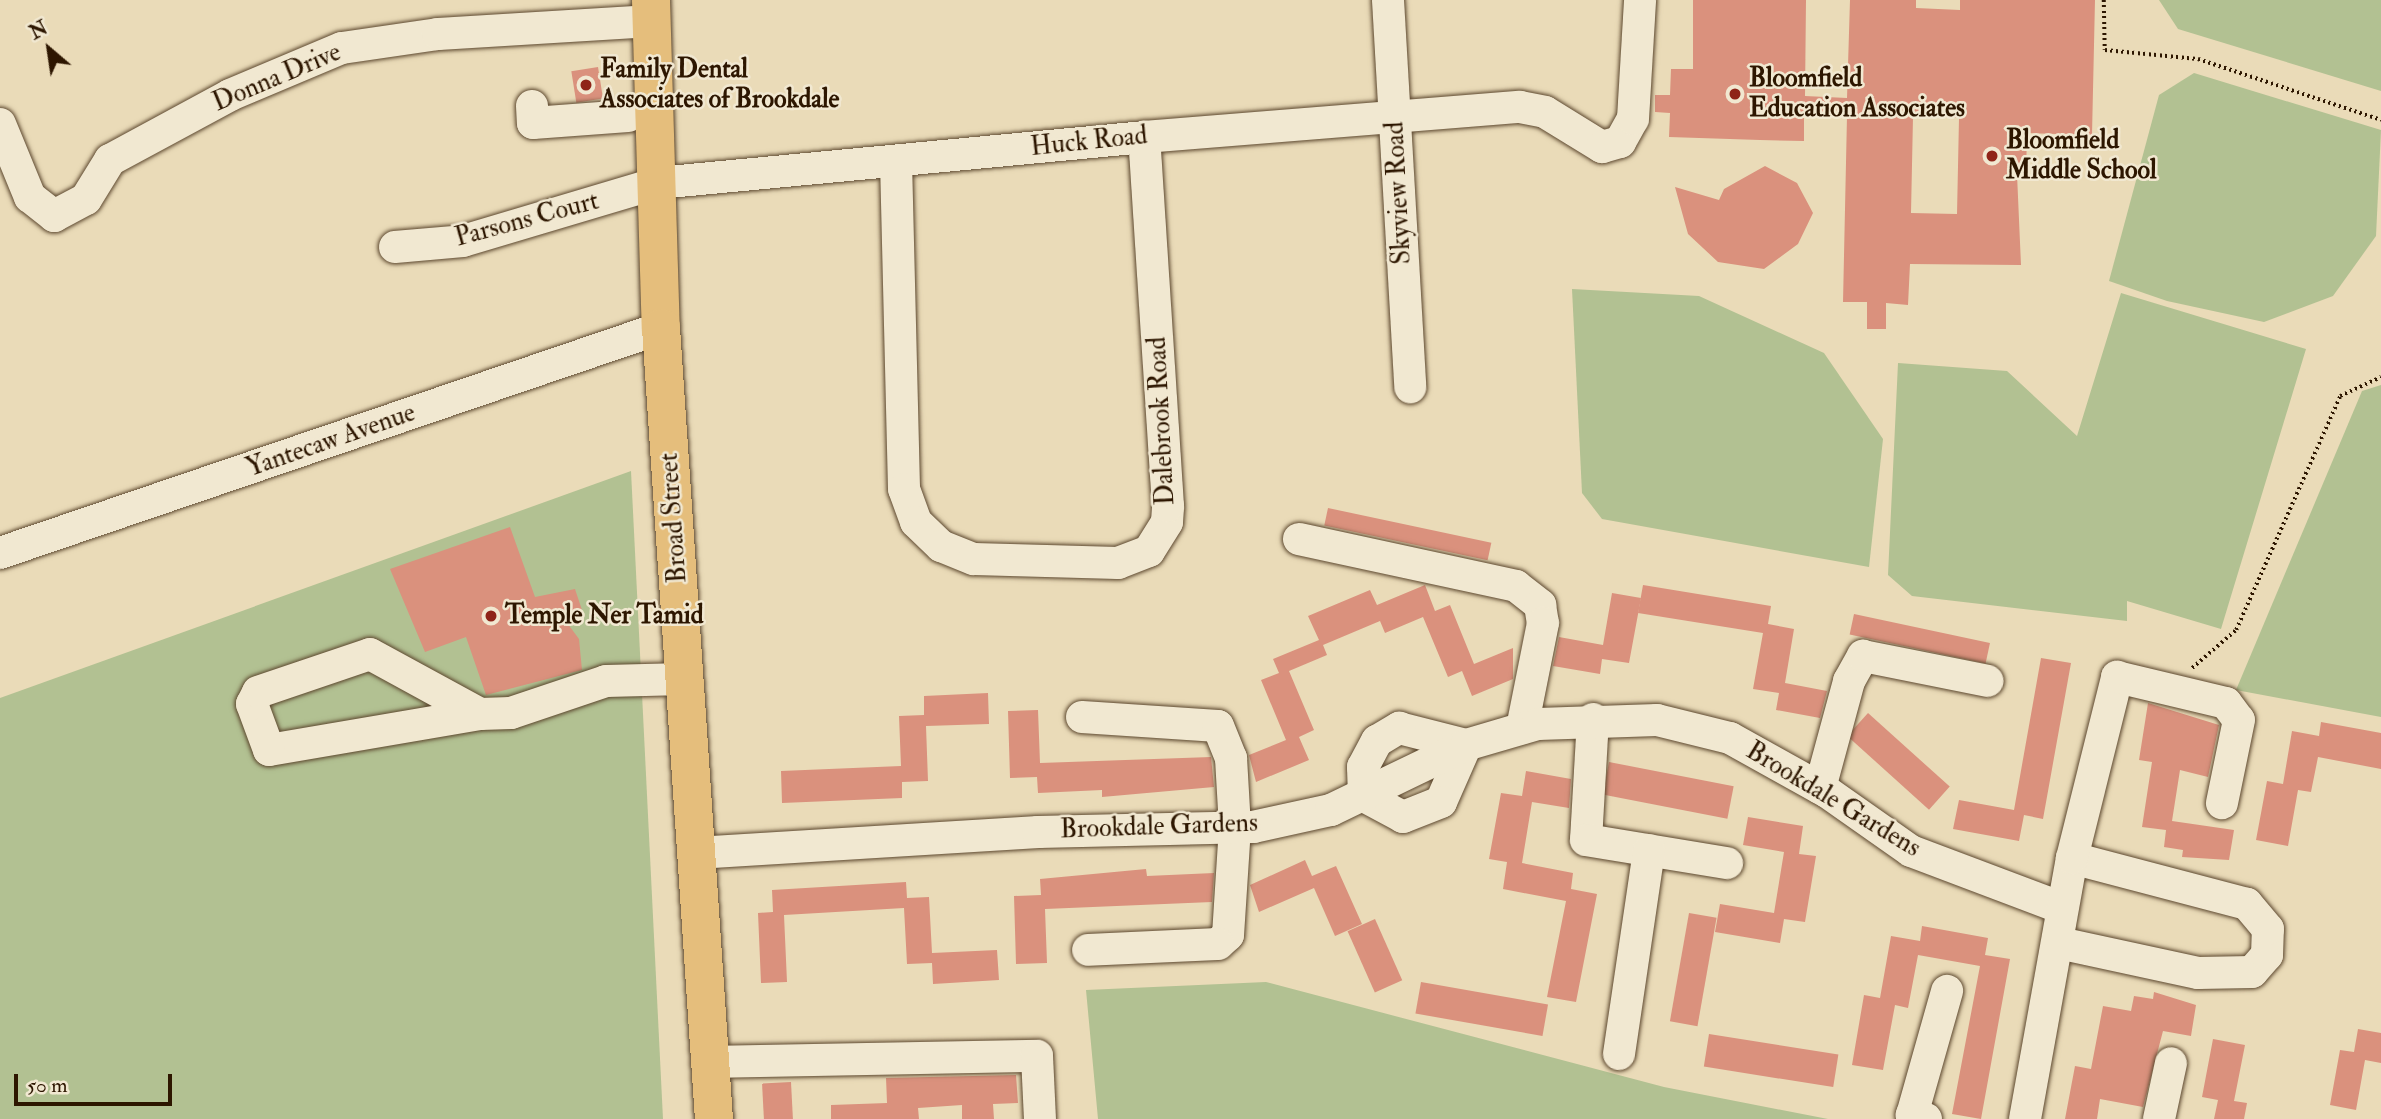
<!DOCTYPE html>
<html>
<head>
<meta charset="utf-8">
<style>
  body { margin:0 }
  #map { position:relative; width:2381px; height:1119px; overflow:hidden; background:#eadbb8; font-family:"IM FELL Double Pica",serif }
  div>[style] { position:absolute }
  [style*='--x'] { left:calc(var(--x)*1px); top:calc(var(--y)*1px); width:calc(var(--w)*1px); rotate:calc(var(--a)*1deg) }
  .green>* { inset:0; background:#b2c192 }
  .building>* { inset:0; background:#da917d; transform-origin:0 0 }
  .path>* { height:3.5px; margin-top:-1.75px; transform-origin:0; background:repeating-linear-gradient(90deg,#2d1600 0 2px,transparent 0 5.5px) }
  .roads { filter:drop-shadow(0 0 2px #5c472e) drop-shadow(0 0 2px #5c472e) }
  .minor>* { height:32px; margin:-16px; padding:0 16px; transform-origin:16px; border-radius:16px; background:#f1e8d1 }
  .major>* { height:38px; margin:-19px; padding:0 19px; transform-origin:19px; border-radius:19px; background:#e5be7c }
  .dots>* { width:19px; height:19px; translate:-50% -50%; box-sizing:border-box; border:4px solid #f1e8d1; border-radius:50% }
  span { translate:-50% -50%; white-space:nowrap; text-align:center; line-height:1.15; -webkit-text-stroke:5px #f1e8d1; paint-order:stroke }
  .poi-label { font-size:26px; color:#2d1600; font-weight:700 }
  .left { translate:0 -50%; text-align:left }
  .street-label { font-size:26px; color:#2d1600 }
  .north { position:absolute; left:14px; top:14px; width:70px; height:70px; -webkit-text-stroke:5px #f1e8d1; paint-order:stroke; rotate:331deg; font-size:19px; font-weight:700; line-height:28px; text-align:center; color:#2d1600 }
  .north::after { content:''; display:block; margin:auto; width:24px; height:32px; background:#2d1600; clip-path:polygon(50% 0,100% 100%,50% 72%,0 100%) }
  .scale { position:absolute; left:14px; top:1074px; width:158px; height:32px; box-sizing:border-box; border:4px solid #2d1600; border-top:0; padding-left:9px; font-size:21px; line-height:24px; white-space:nowrap; color:#2d1600; -webkit-text-stroke:5px #f1e8d1; paint-order:stroke }
</style>
</head>
<body>
<div id="map">
  <div class="green">
    <i style="clip-path:polygon(2159px 0,2381px 0,2381px 91px,2178px 29px)"></i>
    <i style="clip-path:polygon(2194px 73px,2381px 130px,2376px 236px,2333px 296px,2264px 322px,2167px 301px,2109px 281px,2159px 95px)"></i>
    <i style="clip-path:polygon(1572px 289px,1699px 296px,1824px 353px,1883px 439px,1869px 567px,1602px 519px,1582px 493px)"></i>
    <i style="clip-path:polygon(2121px 293px,2306px 349px,2221px 629px,2127px 601px,2127px 621px,1912px 596px,1888px 575px,1898px 363px,2007px 371px,2077px 436px)"></i>
    <i style="clip-path:polygon(2381px 385px,2381px 717px,2236px 690px,2362px 391px)"></i>
    <i style="clip-path:polygon(631px 471px,663px 1119px,0 1119px,0 698px)"></i>
    <i style="clip-path:polygon(1266px 982px,1664px 1087px,1828px 1119px,1098px 1119px,1086px 990px)"></i>
  </div>
  <div class="building">
    <i style="clip-path:polygon(evenodd,1693px 0,1806px 0,1805px 96px,1847px 98px,1850px 0,1916px 0,1916px 8px,1960px 10px,1960px 0,2095px 0,2092px 135px,2027px 133px,2026px 174px,2017px 174px,2021px 265px,1910px 264px,1908px 305px,1886px 303px,1886px 329px,1867px 329px,1867px 302px,1843px 302px,1847px 116px,1804px 115px,1804px 141px,1760px 140px,1669px 137px,1670px 113px,1655px 112px,1655px 95px,1670px 95px,1671px 69px,1693px 69px,1693px 0,1913px 117px,1959px 118px,1957px 214px,1911px 213px,1913px 117px)"></i>
    <i style="left:598px;top:67px;width:32px;height:27px;rotate:81deg"></i>
    <i style="clip-path:polygon(1765px 166px,1797px 183px,1813px 213px,1798px 244px,1764px 269px,1718px 262px,1688px 234px,1675px 187px,1719px 200px,1724px 189px)"></i>
    <i style="left:1328px;top:508px;width:167px;height:18px;rotate:12deg"></i>
    <i style="clip-path:polygon(510px 527px,535px 597px,575px 589px,582px 610px,562px 616px,579px 639px,582px 670px,486px 695px,466px 637px,425px 652px,390px 569px)"></i>
    <i style="clip-path:polygon(1425px 585px,1435px 611px,1450px 605px,1474px 664px,1513px 648px,1513px 679px,1472px 696px,1462px 671px,1448px 677px,1423px 617px,1385px 633px,1380px 621px,1323px 645px,1327px 655px,1289px 671px,1314px 730px,1299px 737px,1309px 760px,1256px 782px,1249px 755px,1286px 740px,1261px 680px,1279px 673px,1273px 659px,1319px 640px,1308px 616px,1370px 590px,1377px 605px)"></i>
    <i style="clip-path:polygon(1643px 585px,1771px 606px,1768px 624px,1794px 629px,1785px 683px,1827px 691px,1820px 718px,1776px 710px,1779px 693px,1753px 689px,1763px 633px,1638px 613px)"></i>
    <i style="clip-path:polygon(1612px 593px,1641px 598px,1629px 663px,1602px 659px,1600px 674px,1553px 666px,1559px 637px,1603px 645px)"></i>
    <i style="left:1854px;top:614px;width:139px;height:21px;rotate:12deg"></i>
    <i style="clip-path:polygon(2041px 658px,2071px 663px,2043px 819px,2024px 815px,2019px 841px,1953px 829px,1959px 800px,2014px 810px)"></i>
    <i style="clip-path:polygon(988px 693px,989px 724px,926px 726px,928px 781px,902px 782px,902px 798px,782px 803px,781px 771px,901px 766px,899px 716px,924px 715px,924px 696px)"></i>
    <i style="clip-path:polygon(2148px 703px,2219px 725px,2208px 777px,2180px 770px,2172px 821px,2234px 830px,2229px 860px,2182px 857px,2183px 850px,2164px 847px,2166px 830px,2142px 827px,2152px 762px,2139px 760px)"></i>
    <i style="clip-path:polygon(1038px 710px,1040px 763px,1211px 757px,1214px 787px,1102px 797px,1102px 790px,1038px 793px,1037px 777px,1010px 778px,1008px 711px)"></i>
    <i style="left:1868px;top:713px;width:110px;height:31px;rotate:42deg"></i>
    <i style="clip-path:polygon(2321px 722px,2381px 733px,2381px 769px,2318px 757px,2311px 792px,2298px 790px,2288px 846px,2256px 840px,2267px 781px,2283px 784px,2292px 731px,2319px 736px)"></i>
    <i style="left:1609px;top:762px;width:127px;height:33px;rotate:11deg"></i>
    <i style="clip-path:polygon(1526px 771px,1571px 779px,1569px 808px,1532px 802px,1522px 863px,1573px 873px,1571px 889px,1597px 894px,1576px 1002px,1547px 997px,1566px 901px,1503px 889px,1507px 862px,1489px 859px,1501px 793px,1522px 796px)"></i>
    <i style="clip-path:polygon(1748px 817px,1803px 826px,1799px 854px,1816px 856px,1805px 922px,1784px 919px,1780px 943px,1715px 932px,1720px 904px,1774px 913px,1784px 852px,1743px 845px)"></i>
    <i style="clip-path:polygon(1305px 860px,1312px 876px,1336px 866px,1362px 924px,1335px 936px,1314px 888px,1259px 912px,1250px 885px)"></i>
    <i style="clip-path:polygon(1146px 869px,1147px 876px,1214px 873px,1212px 902px,1045px 909px,1047px 963px,1016px 964px,1014px 896px,1041px 895px,1040px 879px)"></i>
    <i style="clip-path:polygon(906px 882px,907px 898px,929px 897px,932px 953px,997px 950px,999px 980px,933px 984px,932px 963px,907px 964px,904px 908px,784px 915px,787px 982px,761px 983px,758px 913px,773px 912px,772px 890px)"></i>
    <i style="left:1689px;top:913px;width:28px;height:110px;rotate:10deg"></i>
    <i style="left:1375px;top:919px;width:67px;height:30px;rotate:66deg"></i>
    <i style="clip-path:polygon(1922px 926px,1988px 938px,1985px 955px,2010px 959px,1981px 1119px,1952px 1114px,1980px 966px,1918px 955px,1908px 1008px,1895px 1005px,1883px 1070px,1852px 1065px,1864px 995px,1880px 998px,1891px 936px,1920px 941px)"></i>
    <i style="left:1421px;top:982px;width:129px;height:32px;rotate:10deg"></i>
    <i style="clip-path:polygon(2154px 992px,2196px 1005px,2191px 1036px,2163px 1031px,2143px 1107px,2100px 1099px,2097px 1119px,2065px 1119px,2075px 1066px,2091px 1069px,2103px 1006px,2131px 1011px,2134px 996px,2153px 999px)"></i>
    <i style="clip-path:polygon(2358px 1029px,2381px 1033px,2381px 1063px,2365px 1060px,2356px 1110px,2330px 1105px,2340px 1050px,2354px 1052px)"></i>
    <i style="left:1709px;top:1034px;width:131px;height:33px;rotate:9deg"></i>
    <i style="clip-path:polygon(2213px 1039px,2245px 1045px,2234px 1101px,2247px 1103px,2244px 1119px,2214px 1119px,2218px 1100px,2202px 1097px)"></i>
    <i style="clip-path:polygon(1016px 1075px,1018px 1103px,993px 1104px,994px 1119px,962px 1119px,962px 1105px,918px 1108px,919px 1119px,831px 1119px,831px 1105px,887px 1103px,886px 1078px)"></i>
    <i style="left:791px;top:1082px;width:37px;height:29px;rotate:87deg"></i>
  </div>
  <div class="path">
    <i style="--x:2104;--y:0;--w:50;--a:88.9"></i>
    <i style="--x:2105;--y:50;--w:93;--a:5.5"></i>
    <i style="--x:2198;--y:59;--w:193;--a:18.4"></i>
    <i style="--x:2192;--y:668;--w:58;--a:-40.8"></i>
    <i style="--x:2236;--y:630;--w:256;--a:-66"></i>
    <i style="--x:2340;--y:396;--w:45;--a:-24.9"></i>
  </div>
  <div class="roads">
    <div class="minor">
      <i style="--x:1388;--y:0;--w:388;--a:86.7"></i>
      <i style="--x:532;--y:106;--w:17;--a:87"></i>
      <i style="--x:533;--y:123;--w:95;--a:-4.2"></i>
      <i style="--x:0;--y:124;--w:79;--a:67.7"></i>
      <i style="--x:30;--y:197;--w:31;--a:38"></i>
      <i style="--x:54;--y:216;--w:36;--a:-28"></i>
      <i style="--x:86;--y:199;--w:46;--a:-58.4"></i>
      <i style="--x:110;--y:160;--w:136;--a:-28.4"></i>
      <i style="--x:230;--y:95;--w:121;--a:-22.8"></i>
      <i style="--x:342;--y:48;--w:97;--a:-8.3"></i>
      <i style="--x:438;--y:34;--w:214;--a:-3.5"></i>
      <i style="--x:896;--y:161;--w:328;--a:88.6"></i>
      <i style="--x:904;--y:489;--w:35;--a:70"></i>
      <i style="--x:916;--y:522;--w:35;--a:44"></i>
      <i style="--x:941;--y:546;--w:35;--a:22"></i>
      <i style="--x:974;--y:559;--w:144;--a:1.6"></i>
      <i style="--x:1118;--y:563;--w:33;--a:-21"></i>
      <i style="--x:1149;--y:551;--w:34;--a:-58"></i>
      <i style="--x:1167;--y:522;--w:16;--a:-86"></i>
      <i style="--x:1168;--y:506;--w:370;--a:-93.7"></i>
      <i style="--x:395;--y:247;--w:68;--a:-5"></i>
      <i style="--x:463;--y:241;--w:203;--a:-16.6"></i>
      <i style="--x:658;--y:183;--w:488;--a:-5.4"></i>
      <i style="--x:1144;--y:137;--w:377;--a:-4.6"></i>
      <i style="--x:1520;--y:107;--w:25;--a:11"></i>
      <i style="--x:1545;--y:112;--w:67;--a:31.6"></i>
      <i style="--x:1602;--y:147;--w:19;--a:-16"></i>
      <i style="--x:1620;--y:142;--w:26;--a:-61"></i>
      <i style="--x:1633;--y:119;--w:119;--a:-86.6"></i>
      <i style="--x:1299;--y:539;--w:222;--a:12.2"></i>
      <i style="--x:1516;--y:586;--w:31;--a:38"></i>
      <i style="--x:1540;--y:605;--w:18;--a:81"></i>
      <i style="--x:1543;--y:623;--w:107;--a:101.3"></i>
      <i style="--x:0;--y:553;--w:698;--a:-18.8"></i>
      <i style="--x:370;--y:654;--w:125;--a:28.6"></i>
      <i style="--x:480;--y:714;--w:214;--a:170.3"></i>
      <i style="--x:269;--y:750;--w:49;--a:-110.3"></i>
      <i style="--x:252;--y:704;--w:13;--a:-63"></i>
      <i style="--x:258;--y:692;--w:118;--a:-18.7"></i>
      <i style="--x:480;--y:714;--w:31;--a:-2"></i>
      <i style="--x:511;--y:713;--w:100;--a:-18.6"></i>
      <i style="--x:606;--y:681;--w:78;--a:-1.5"></i>
      <i style="--x:1082;--y:717;--w:136;--a:3.8"></i>
      <i style="--x:1218;--y:726;--w:35;--a:68"></i>
      <i style="--x:1231;--y:758;--w:69;--a:86.7"></i>
      <i style="--x:1235;--y:827;--w:108;--a:93.7"></i>
      <i style="--x:1228;--y:935;--w:13;--a:138"></i>
      <i style="--x:1218;--y:944;--w:130;--a:177.4"></i>
      <i style="--x:1593;--y:719;--w:121;--a:93.3"></i>
      <i style="--x:1586;--y:840;--w:143;--a:9.3"></i>
      <i style="--x:1399;--y:728;--w:69;--a:14.2"></i>
      <i style="--x:1466;--y:745;--w:62;--a:113.7"></i>
      <i style="--x:1441;--y:802;--w:41;--a:158.5"></i>
      <i style="--x:1403;--y:817;--w:44;--a:-151.7"></i>
      <i style="--x:1364;--y:796;--w:29;--a:-92"></i>
      <i style="--x:1363;--y:767;--w:30;--a:-62"></i>
      <i style="--x:1377;--y:741;--w:26;--a:-31"></i>
      <i style="--x:1820;--y:788;--w:111;--a:-74.8"></i>
      <i style="--x:1849;--y:681;--w:29;--a:-61"></i>
      <i style="--x:1863;--y:656;--w:127;--a:11.3"></i>
      <i style="--x:696;--y:853;--w:343;--a:-3.5"></i>
      <i style="--x:1038;--y:832;--w:215;--a:-1.3"></i>
      <i style="--x:1253;--y:827;--w:80;--a:-12.3"></i>
      <i style="--x:1331;--y:810;--w:150;--a:-25.7"></i>
      <i style="--x:1466;--y:745;--w:75;--a:-16.3"></i>
      <i style="--x:1538;--y:724;--w:119;--a:-1.9"></i>
      <i style="--x:1657;--y:720;--w:75;--a:13.9"></i>
      <i style="--x:1730;--y:738;--w:111;--a:29.1"></i>
      <i style="--x:1827;--y:792;--w:103;--a:35.1"></i>
      <i style="--x:1911;--y:851;--w:161;--a:20.7"></i>
      <i style="--x:2059;--y:943;--w:142;--a:12.2"></i>
      <i style="--x:2198;--y:973;--w:54;--a:-1.1"></i>
      <i style="--x:2252;--y:972;--w:23;--a:-49"></i>
      <i style="--x:2267;--y:955;--w:26;--a:-88"></i>
      <i style="--x:2268;--y:929;--w:33;--a:-130"></i>
      <i style="--x:2247;--y:904;--w:181;--a:-165.3"></i>
      <i style="--x:1619;--y:1054;--w:206;--a:-81.6"></i>
      <i style="--x:710;--y:1062;--w:327;--a:-1.1"></i>
      <i style="--x:1037;--y:1056;--w:63;--a:87.3"></i>
      <i style="--x:1926;--y:1119;--w:15;--a:-164"></i>
      <i style="--x:1912;--y:1115;--w:129;--a:-74.2"></i>
      <i style="--x:2025;--y:1119;--w:265;--a:-79.8"></i>
      <i style="--x:2072;--y:858;--w:187;--a:-76"></i>
      <i style="--x:2117;--y:677;--w:112;--a:13.4"></i>
      <i style="--x:2226;--y:703;--w:21;--a:53"></i>
      <i style="--x:2239;--y:720;--w:85;--a:101.6"></i>
      <i style="--x:2159;--y:1119;--w:57;--a:-77.9"></i>
    </div>
    <div class="major">
      <i style="--x:651;--y:0;--w:328;--a:88.3"></i>
      <i style="--x:661;--y:328;--w:793;--a:86.17"></i>
    </div>
  </div>
  <div class="dots">
    <i style="left:586px;top:85px;background:#8f2418"></i>
    <i style="left:1735px;top:94px;background:#8f2418"></i>
    <i style="left:1992px;top:156px;background:#8f2418"></i>
    <i style="left:491px;top:616px;background:#8f2418"></i>
  </div>
  <div class="poi-label">
    <span class="left" style="left:600px;top:85px">Family Dental<br>Associates of Brookdale</span>
    <span class="left" style="left:1749px;top:94px">Bloomfield<br>Education Associates</span>
    <span class="left" style="left:2006px;top:156px">Bloomfield<br>Middle School</span>
    <span class="left" style="left:505px;top:616px">Temple Ner Tamid</span>
  </div>
  <div class="street-label">
    <span style="left:277px;top:78px;rotate:-23deg">Donna Drive</span>
    <span style="left:1089px;top:142px;rotate:-6deg">Huck Road</span>
    <span style="left:1399px;top:193px;rotate:-93deg">Skyview Road</span>
    <span style="left:527px;top:220px;rotate:-15deg">Parsons Court</span>
    <span style="left:1162px;top:421px;rotate:-93deg">Dalebrook Road</span>
    <span style="left:331px;top:441px;rotate:-19deg">Yantecaw Avenue</span>
    <span style="left:674px;top:518px;rotate:-94deg">Broad Street</span>
    <span style="left:1833px;top:800px;rotate:31deg">Brookdale Gardens</span>
    <span style="left:1159px;top:827px;rotate:-2deg">Brookdale Gardens</span>
  </div>
  <div class="north">N</div>
  <div class="scale">50 m</div>
</div>
</body>
</html>
